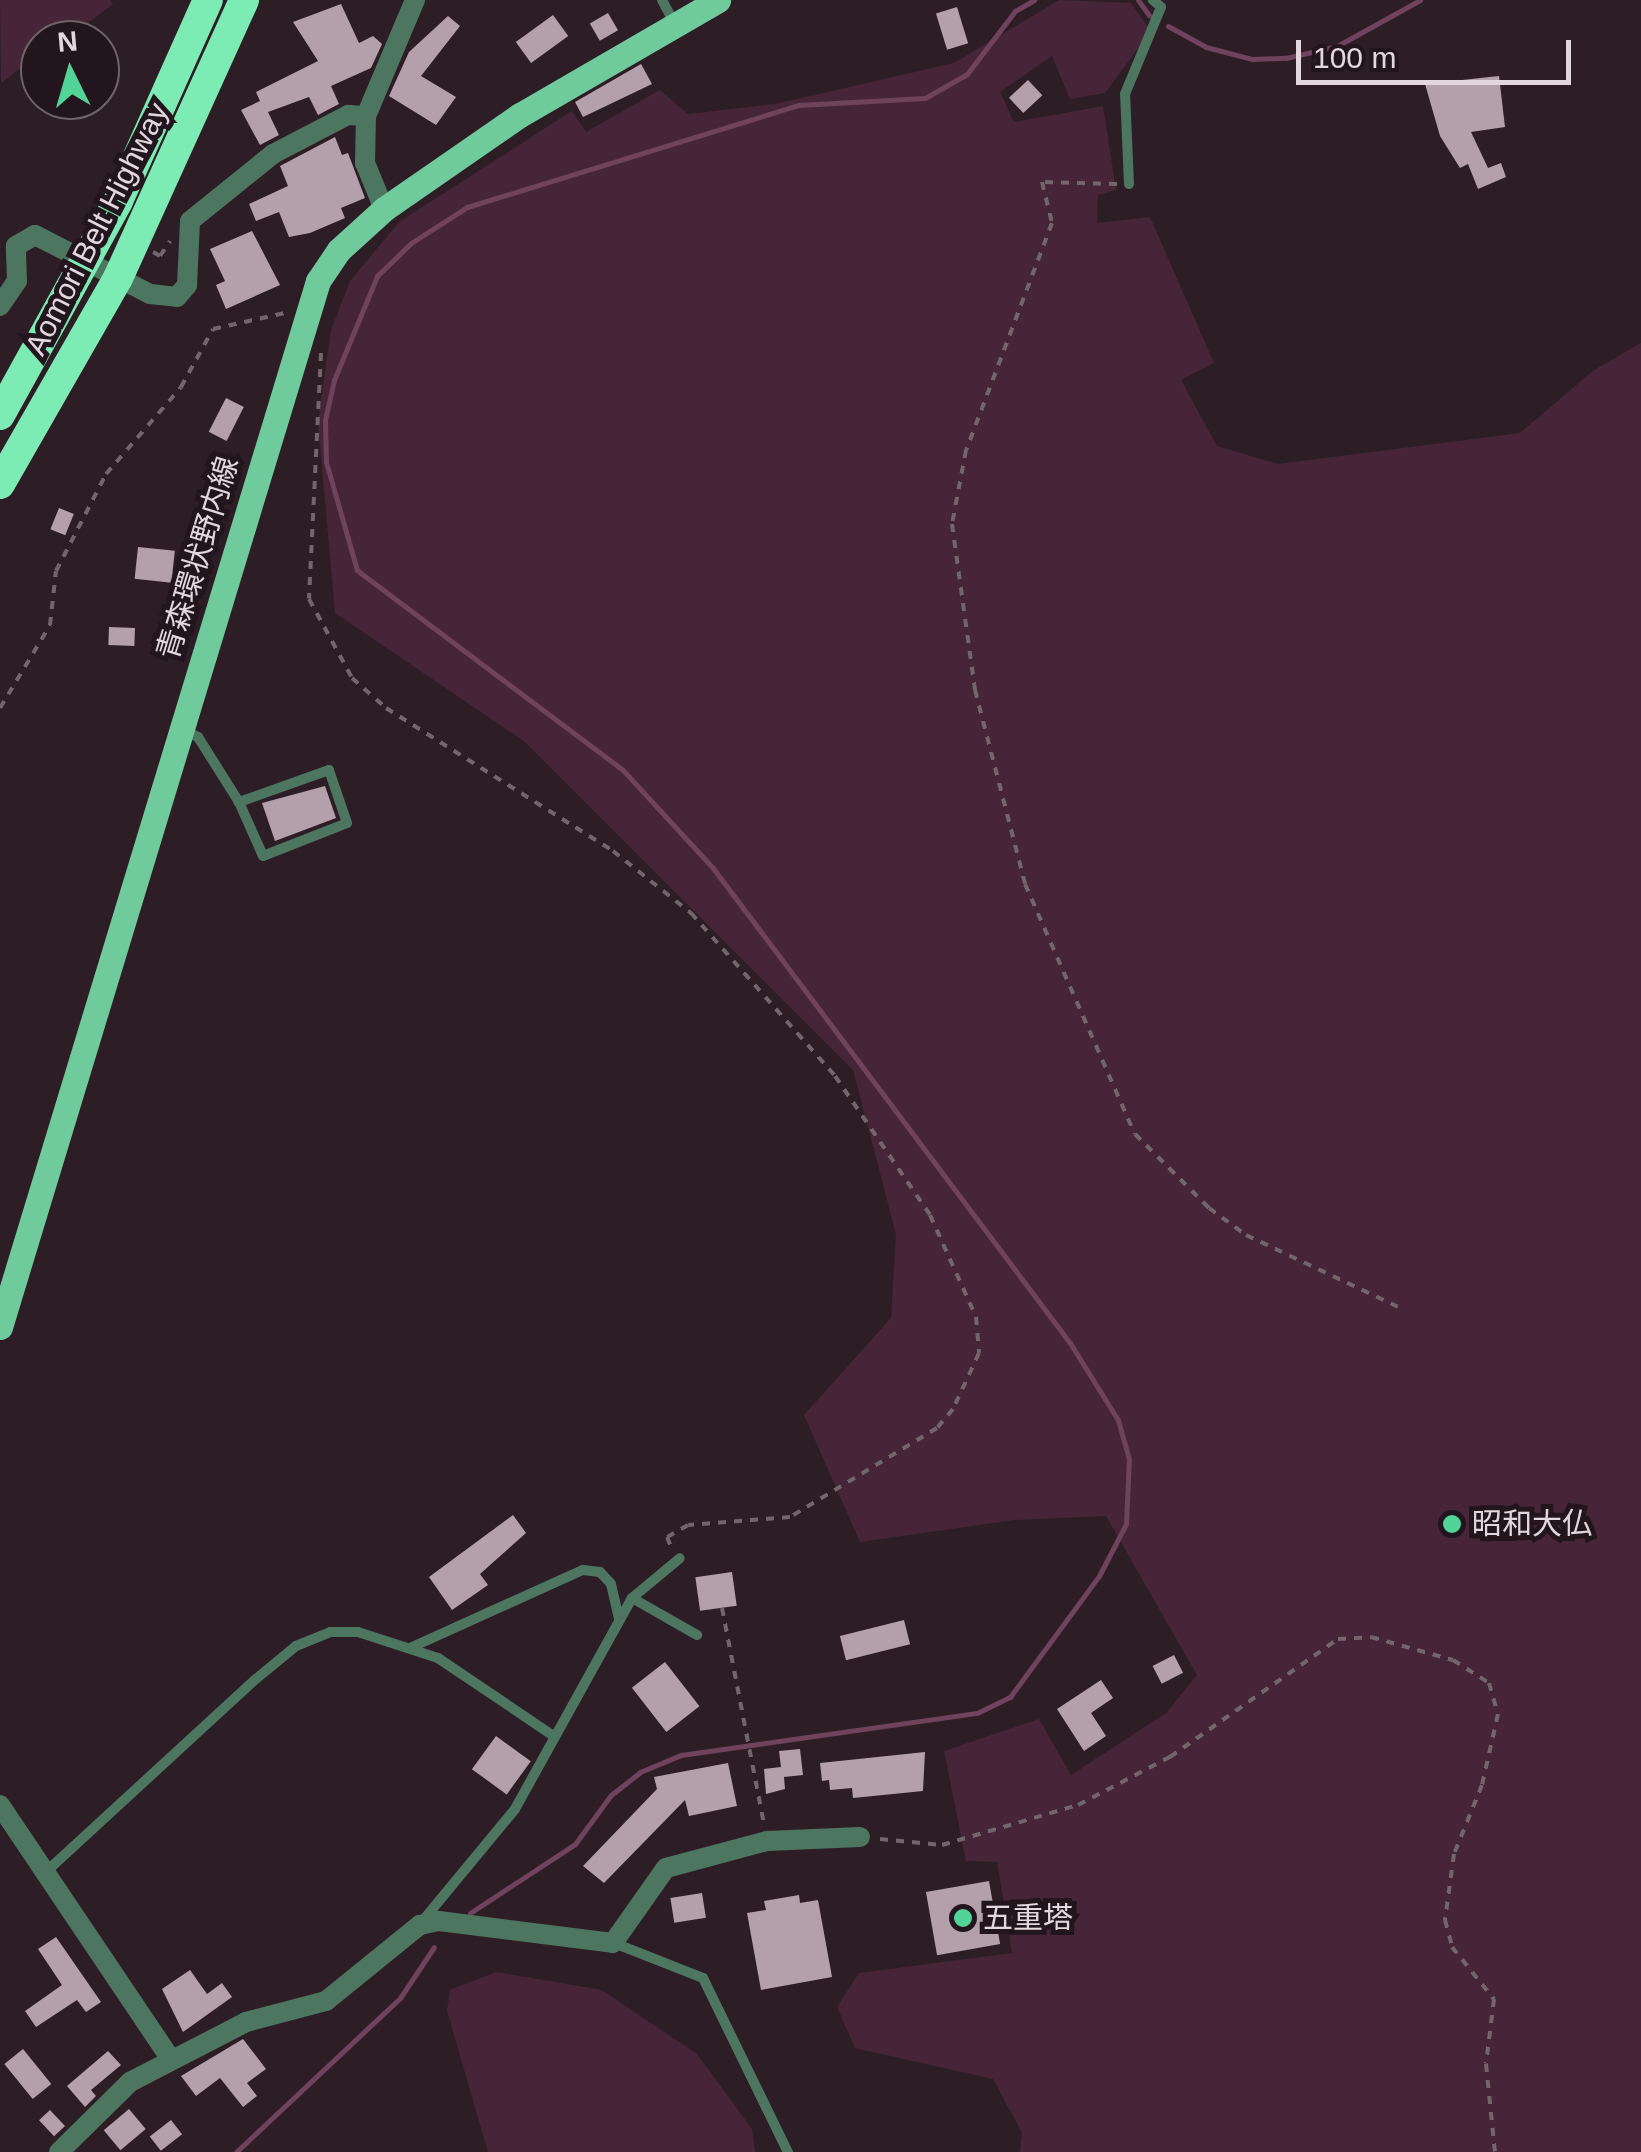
<!DOCTYPE html>
<html>
<head>
<meta charset="utf-8">
<style>
  body { margin:0 }
  #map { position:relative; width:1641px; height:2152px; overflow:hidden; background:#2d1e26; font-family:Helvetica,"Noto Sans JP",sans-serif }
  div>[style] { position:absolute }
  [style*='--x'] { left:calc(var(--x)*1px); top:calc(var(--y)*1px); width:calc(var(--w)*1px); rotate:calc(var(--a)*1deg) }
  .green>* { inset:0; background:#452537 }
  .stream>* { height:5px; margin:-2.5px; padding:0 2.5px; transform-origin:2.5px; border-radius:2.5px; background:#70435c }
  .building>* { inset:0; background:#b4a0aa; transform-origin:0 0 }
  .path>* { height:4px; margin-top:-2px; transform-origin:0; background:repeating-linear-gradient(90deg,#72656c 0 8px,transparent 0 16px) }
  .lane>* { height:10px; margin:-5px; padding:0 5px; transform-origin:5px; border-radius:5px; background:#4c7660 }
  .street>* { height:20px; margin:-10px; padding:0 10px; transform-origin:10px; border-radius:10px; background:#4c7660 }
  .primary>* { height:25px; margin:-12.5px; padding:0 12.5px; transform-origin:12.5px; border-radius:12.5px; background:#6fca9c }
  .highway>* { height:30px; margin:-15px; padding:0 15px; transform-origin:15px; border-radius:15px; background:#7cecb4 }
  .dots>* { width:28px; height:28px; translate:-50% -50%; box-sizing:border-box; border:5px solid #23151d; border-radius:50% }
  span { translate:-50% -50%; white-space:nowrap; text-align:center; line-height:1.15; -webkit-text-stroke:10px #23151d; paint-order:stroke }
  .street-label { font-size:30px; color:#e1d7dc }
  .poi-label { font-size:30px; color:#e1d7dc }
  .left { translate:0 -50%; text-align:left }
  .north { position:absolute; left:20px; top:20px; width:100px; height:100px; box-sizing:border-box; background:#23151d; border:2px solid #6f6369; border-radius:50%; rotate:355deg; font-size:28px; font-weight:700; line-height:40px; text-align:center; color:#e1d7dc }
  .north::after { content:''; display:block; margin:auto; width:35px; height:45px; background:#52d397; clip-path:polygon(50% 0,100% 100%,50% 72%,0 100%) }
  .scale { position:absolute; left:1296px; top:40px; width:275px; height:45px; box-sizing:border-box; border:5px solid #e1d7dc; border-top:0; padding-left:12px; font-size:30px; line-height:35px; white-space:nowrap; color:#e1d7dc; -webkit-text-stroke:8px #23151d; paint-order:stroke }
</style>
</head>
<body>
<div id="map">
  <div class="green">
    <i style="clip-path:polygon(0 0,110px 0,113px 4px,66px 40px,40px 40px,40px 53px,1px 83px)"></i>
    <i style="clip-path:polygon(1059px 0,1131px 3px,1151px 31px,1105px 93px,1070px 99px,1052px 56px,1000px 92px,1014px 122px,1103px 106px,1116px 190px,1098px 195px,1097px 223px,1150px 217px,1214px 363px,1181px 380px,1217px 446px,1278px 464px,1520px 433px,1594px 370px,1641px 343px,1641px 2152px,1020px 2152px,1022px 2133px,993px 2079px,855px 2048px,837px 2007px,859px 1973px,1012px 1953px,997px 1862px,966px 1861px,944px 1751px,1039px 1719px,1071px 1775px,1166px 1713px,1197px 1675px,1106px 1516px,1014px 1520px,860px 1542px,804px 1415px,891px 1318px,896px 1234px,853px 1070px,525px 742px,335px 613px,318px 422px,331px 330px,350px 281px,399px 222px,572px 111px,586px 132px,660px 90px,688px 114px,775px 104px,954px 63px)"></i>
    <i style="clip-path:polygon(496px 1972px,602px 1990px,697px 2054px,752px 2129px,755px 2152px,488px 2152px,447px 2011px,450px 1990px)"></i>
  </div>
  <div class="stream">
    <i style="--x:1138;--y:0;--w:19;--a:54"></i>
    <i style="--x:1168;--y:26;--w:43;--a:28.9"></i>
    <i style="--x:1206;--y:47;--w:48;--a:14.6"></i>
    <i style="--x:1252;--y:59;--w:34;--a:-2"></i>
    <i style="--x:1286;--y:58;--w:52;--a:-13.2"></i>
    <i style="--x:1337;--y:46;--w:95;--a:-29"></i>
    <i style="--x:470;--y:1913;--w:126;--a:-33.3"></i>
    <i style="--x:575;--y:1844;--w:61;--a:-53.7"></i>
    <i style="--x:611;--y:1795;--w:37;--a:-38"></i>
    <i style="--x:640;--y:1772;--w:44;--a:-22.5"></i>
    <i style="--x:681;--y:1755;--w:299;--a:-8.1"></i>
    <i style="--x:977;--y:1713;--w:37;--a:-26"></i>
    <i style="--x:1010;--y:1697;--w:150;--a:-53.7"></i>
    <i style="--x:1099;--y:1576;--w:59;--a:-62.6"></i>
    <i style="--x:1126;--y:1524;--w:65;--a:-87.4"></i>
    <i style="--x:1129;--y:1459;--w:41;--a:-105.8"></i>
    <i style="--x:1118;--y:1420;--w:91;--a:-121.9"></i>
    <i style="--x:1070;--y:1343;--w:594;--a:-126.93"></i>
    <i style="--x:713;--y:868;--w:133;--a:-132.6"></i>
    <i style="--x:623;--y:770;--w:333;--a:-143.1"></i>
    <i style="--x:357;--y:570;--w:112;--a:-106"></i>
    <i style="--x:326;--y:462;--w:42;--a:-91.4"></i>
    <i style="--x:325;--y:420;--w:41;--a:-77.3"></i>
    <i style="--x:334;--y:380;--w:113;--a:-67.5"></i>
    <i style="--x:377;--y:276;--w:47;--a:-44.1"></i>
    <i style="--x:411;--y:243;--w:67;--a:-32.7"></i>
    <i style="--x:467;--y:207;--w:347;--a:-17.1"></i>
    <i style="--x:799;--y:105;--w:126;--a:-3.2"></i>
    <i style="--x:925;--y:98;--w:48;--a:-29.7"></i>
    <i style="--x:967;--y:74;--w:79;--a:-52.7"></i>
    <i style="--x:1015;--y:11;--w:22;--a:-30"></i>
    <i style="--x:236;--y:2152;--w:225;--a:-43.2"></i>
    <i style="--x:400;--y:1998;--w:61;--a:-56.3"></i>
  </div>
  <div class="building">
    <i style="clip-path:polygon(341px 4px,359px 43px,373px 36px,382px 44px,371px 68px,331px 86px,339px 104px,318px 115px,309px 97px,268px 112px,279px 135px,260px 145px,241px 110px,260px 101px,256px 92px,318px 61px,293px 22px)"></i>
    <i style="left:957px;top:7px;width:38px;height:22px;rotate:73deg"></i>
    <i style="left:608px;top:13px;width:20px;height:21px;rotate:60deg"></i>
    <i style="left:553px;top:15px;width:26px;height:46px;rotate:54deg"></i>
    <i style="clip-path:polygon(448px 16px,460px 26px,421px 76px,456px 97px,436px 125px,389px 96px,409px 52px)"></i>
    <i style="clip-path:polygon(641px 64px,652px 84px,583px 117px,575px 102px)"></i>
    <i style="clip-path:polygon(1499px 76px,1505px 127px,1471px 132px,1488px 168px,1501px 163px,1506px 177px,1478px 189px,1468px 164px,1460px 168px,1440px 136px,1425px 84px)"></i>
    <i style="left:1028px;top:80px;width:21px;height:26px;rotate:47deg"></i>
    <i style="clip-path:polygon(335px 137px,342px 155px,348px 153px,365px 198px,341px 208px,345px 218px,310px 233px,289px 237px,279px 212px,256px 221px,249px 204px,288px 186px,280px 166px)"></i>
    <i style="clip-path:polygon(252px 231px,280px 285px,226px 309px,216px 285px,225px 281px,210px 249px)"></i>
    <i style="left:226px;top:398px;width:20px;height:38px;rotate:27deg"></i>
    <i style="left:59px;top:508px;width:16px;height:23px;rotate:22deg"></i>
    <i style="left:138px;top:547px;width:37px;height:32px;rotate:6deg"></i>
    <i style="left:109px;top:627px;width:26px;height:18px;rotate:2deg"></i>
    <i style="clip-path:polygon(325px 786px,336px 818px,275px 841px,262px 803px)"></i>
    <i style="clip-path:polygon(513px 1515px,526px 1533px,480px 1574px,488px 1585px,452px 1610px,429px 1577px)"></i>
    <i style="left:732px;top:1572px;width:34px;height:37px;rotate:82deg"></i>
    <i style="left:904px;top:1620px;width:25px;height:66px;rotate:76deg"></i>
    <i style="left:1174px;top:1655px;width:20px;height:24px;rotate:63deg"></i>
    <i style="left:665px;top:1662px;width:56px;height:42px;rotate:52deg"></i>
    <i style="clip-path:polygon(1101px 1680px,1113px 1698px,1091px 1713px,1106px 1736px,1084px 1751px,1057px 1709px)"></i>
    <i style="left:496px;top:1736px;width:43px;height:41px;rotate:36deg"></i>
    <i style="clip-path:polygon(800px 1749px,803px 1775px,784px 1777px,785px 1789px,766px 1794px,764px 1769px,781px 1767px,779px 1751px)"></i>
    <i style="clip-path:polygon(925px 1752px,923px 1791px,853px 1798px,852px 1788px,830px 1790px,829px 1780px,822px 1781px,820px 1763px)"></i>
    <i style="clip-path:polygon(728px 1763px,737px 1806px,689px 1816px,685px 1800px,604px 1883px,583px 1866px,657px 1789px,654px 1777px)"></i>
    <i style="left:989px;top:1881px;width:64px;height:64px;rotate:80deg"></i>
    <i style="left:702px;top:1893px;width:25px;height:32px;rotate:81deg"></i>
    <i style="clip-path:polygon(799px 1895px,800px 1903px,818px 1900px,832px 1977px,761px 1990px,747px 1913px,766px 1910px,764px 1901px)"></i>
    <i style="clip-path:polygon(56px 1937px,101px 2002px,86px 2012px,77px 2000px,36px 2027px,25px 2011px,62px 1985px,38px 1949px)"></i>
    <i style="clip-path:polygon(190px 1970px,207px 1994px,222px 1983px,232px 1997px,183px 2032px,162px 1989px)"></i>
    <i style="clip-path:polygon(243px 2039px,266px 2069px,247px 2083px,257px 2096px,243px 2107px,220px 2078px,196px 2096px,181px 2076px)"></i>
    <i style="left:23px;top:2049px;width:45px;height:24px;rotate:51deg"></i>
    <i style="clip-path:polygon(108px 2051px,121px 2065px,91px 2090px,96px 2096px,85px 2107px,67px 2086px)"></i>
    <i style="left:129px;top:2109px;width:26px;height:33px;rotate:50deg"></i>
    <i style="left:50px;top:2110px;width:22px;height:15px;rotate:47deg"></i>
    <i style="left:171px;top:2120px;width:18px;height:27px;rotate:52deg"></i>
  </div>
  <div class="path">
    <i style="--x:1117;--y:184;--w:75;--a:-178.5"></i>
    <i style="--x:1042;--y:182;--w:42;--a:76.3"></i>
    <i style="--x:1052;--y:223;--w:243;--a:110.7"></i>
    <i style="--x:966;--y:450;--w:75;--a:100.7"></i>
    <i style="--x:952;--y:524;--w:168;--a:82.1"></i>
    <i style="--x:975;--y:690;--w:200;--a:75.5"></i>
    <i style="--x:1025;--y:884;--w:273;--a:66.3"></i>
    <i style="--x:1135;--y:1134;--w:105;--a:45"></i>
    <i style="--x:1209;--y:1208;--w:46;--a:36.1"></i>
    <i style="--x:1246;--y:1235;--w:168;--a:25.3"></i>
    <i style="--x:153;--y:252;--w:8;--a:30"></i>
    <i style="--x:160;--y:256;--w:18;--a:-56"></i>
    <i style="--x:321;--y:353;--w:246;--a:92.8"></i>
    <i style="--x:309;--y:599;--w:90;--a:61.4"></i>
    <i style="--x:352;--y:678;--w:45;--a:41.4"></i>
    <i style="--x:386;--y:708;--w:268;--a:32.2"></i>
    <i style="--x:613;--y:851;--w:100;--a:38.5"></i>
    <i style="--x:691;--y:913;--w:217;--a:48.5"></i>
    <i style="--x:835;--y:1076;--w:168;--a:55.6"></i>
    <i style="--x:930;--y:1215;--w:112;--a:65.7"></i>
    <i style="--x:976;--y:1317;--w:36;--a:85"></i>
    <i style="--x:979;--y:1353;--w:62;--a:114.9"></i>
    <i style="--x:953;--y:1409;--w:25;--a:130"></i>
    <i style="--x:937;--y:1428;--w:172;--a:148.8"></i>
    <i style="--x:790;--y:1517;--w:102;--a:175.5"></i>
    <i style="--x:688;--y:1525;--w:24;--a:150"></i>
    <i style="--x:667;--y:1537;--w:11;--a:68"></i>
    <i style="--x:0;--y:708;--w:97;--a:-58.9"></i>
    <i style="--x:50;--y:625;--w:54;--a:-83.7"></i>
    <i style="--x:56;--y:571;--w:109;--a:-62.7"></i>
    <i style="--x:106;--y:474;--w:115;--a:-49.2"></i>
    <i style="--x:181;--y:387;--w:66;--a:-61.1"></i>
    <i style="--x:213;--y:329;--w:78;--a:-12.6"></i>
    <i style="--x:722;--y:1608;--w:220;--a:79"></i>
    <i style="--x:880;--y:1839;--w:62;--a:5.5"></i>
    <i style="--x:942;--y:1845;--w:142;--a:-16.4"></i>
    <i style="--x:1078;--y:1805;--w:104;--a:-27.6"></i>
    <i style="--x:1170;--y:1757;--w:205;--a:-35.1"></i>
    <i style="--x:1338;--y:1639;--w:33;--a:-3"></i>
    <i style="--x:1371;--y:1637;--w:85;--a:15.7"></i>
    <i style="--x:1453;--y:1660;--w:43;--a:32.6"></i>
    <i style="--x:1489;--y:1683;--w:32;--a:74"></i>
    <i style="--x:1498;--y:1714;--w:73;--a:102.7"></i>
    <i style="--x:1482;--y:1785;--w:74;--a:112.1"></i>
    <i style="--x:1454;--y:1854;--w:67;--a:97.8"></i>
    <i style="--x:1445;--y:1920;--w:28;--a:75"></i>
    <i style="--x:1452;--y:1947;--w:67;--a:51.1"></i>
    <i style="--x:1494;--y:1999;--w:65;--a:97"></i>
    <i style="--x:1486;--y:2064;--w:88;--a:84.2"></i>
  </div>
  <div class="lane">
    <i style="--x:662;--y:0;--w:27;--a:62"></i>
    <i style="--x:1129;--y:184;--w:90;--a:-92.5"></i>
    <i style="--x:1125;--y:94;--w:94;--a:-67.5"></i>
    <i style="--x:1161;--y:7;--w:11;--a:-139"></i>
    <i style="--x:184;--y:730;--w:16;--a:27"></i>
    <i style="--x:198;--y:737;--w:77;--a:57.8"></i>
    <i style="--x:239;--y:802;--w:59;--a:66"></i>
    <i style="--x:263;--y:856;--w:90;--a:-21.4"></i>
    <i style="--x:347;--y:823;--w:56;--a:-108.8"></i>
    <i style="--x:329;--y:770;--w:96;--a:160.4"></i>
    <i style="--x:632;--y:1598;--w:62;--a:-39.8"></i>
    <i style="--x:410;--y:1648;--w:190;--a:-24.3"></i>
    <i style="--x:583;--y:1570;--w:17;--a:7"></i>
    <i style="--x:600;--y:1572;--w:16;--a:47"></i>
    <i style="--x:611;--y:1584;--w:35;--a:77"></i>
    <i style="--x:48;--y:1870;--w:282;--a:-42.6"></i>
    <i style="--x:256;--y:1679;--w:52;--a:-39.5"></i>
    <i style="--x:296;--y:1646;--w:37;--a:-22"></i>
    <i style="--x:330;--y:1632;--w:28;--a:0"></i>
    <i style="--x:358;--y:1632;--w:84;--a:18"></i>
    <i style="--x:438;--y:1658;--w:141;--a:34"></i>
    <i style="--x:420;--y:1924;--w:149;--a:-50.4"></i>
    <i style="--x:515;--y:1809;--w:241;--a:-61"></i>
    <i style="--x:632;--y:1598;--w:75;--a:29.6"></i>
    <i style="--x:614;--y:1943;--w:96;--a:21.5"></i>
    <i style="--x:703;--y:1978;--w:194;--a:64"></i>
  </div>
  <div class="street">
    <i style="--x:384;--y:209;--w:50;--a:-112.4"></i>
    <i style="--x:365;--y:163;--w:47;--a:-88.8"></i>
    <i style="--x:366;--y:116;--w:126;--a:-67.1"></i>
    <i style="--x:0;--y:306;--w:30;--a:-56"></i>
    <i style="--x:17;--y:281;--w:35;--a:-92"></i>
    <i style="--x:16;--y:246;--w:22;--a:-30"></i>
    <i style="--x:35;--y:235;--w:129;--a:27.2"></i>
    <i style="--x:150;--y:294;--w:27;--a:6"></i>
    <i style="--x:177;--y:297;--w:16;--a:-50"></i>
    <i style="--x:187;--y:285;--w:64;--a:-87.3"></i>
    <i style="--x:190;--y:221;--w:107;--a:-38.9"></i>
    <i style="--x:273;--y:154;--w:85;--a:-27.5"></i>
    <i style="--x:348;--y:115;--w:18;--a:3"></i>
    <i style="--x:0;--y:1805;--w:306;--a:56.1"></i>
    <i style="--x:59;--y:2152;--w:100;--a:-44.6"></i>
    <i style="--x:130;--y:2082;--w:131;--a:-27.3"></i>
    <i style="--x:246;--y:2022;--w:83;--a:-14.7"></i>
    <i style="--x:326;--y:2001;--w:121;--a:-39"></i>
    <i style="--x:420;--y:1925;--w:19;--a:-12"></i>
    <i style="--x:439;--y:1921;--w:175;--a:7.2"></i>
    <i style="--x:613;--y:1943;--w:92;--a:-54.8"></i>
    <i style="--x:666;--y:1868;--w:105;--a:-15"></i>
    <i style="--x:767;--y:1841;--w:93;--a:-2.5"></i>
  </div>
  <div class="primary">
    <i style="--x:0;--y:1327;--w:1093;--a:-73.09"></i>
    <i style="--x:318;--y:281;--w:37;--a:-56"></i>
    <i style="--x:339;--y:250;--w:61;--a:-42.3"></i>
    <i style="--x:384;--y:209;--w:165;--a:-34.7"></i>
    <i style="--x:520;--y:115;--w:229;--a:-30.1"></i>
  </div>
  <div class="highway">
    <i style="--x:0;--y:415;--w:244;--a:-61.1"></i>
    <i style="--x:118;--y:201;--w:220;--a:-65.9"></i>
    <i style="--x:0;--y:484;--w:237;--a:-60.2"></i>
    <i style="--x:118;--y:278;--w:305;--a:-65.6"></i>
  </div>
  <div class="dots">
    <i style="left:1452px;top:1524px;background:#52d397"></i>
    <i style="left:963px;top:1918px;background:#52d397"></i>
  </div>
  <div class="street-label">
    <span style="left:97px;top:229px;rotate:-63deg">Aomori Belt Highway</span>
    <span style="left:198px;top:558px;rotate:-73deg">青森環状野内線</span>
  </div>
  <div class="poi-label">
    <span class="left" style="left:1472px;top:1524px">昭和大仏</span>
    <span class="left" style="left:983px;top:1918px">五重塔</span>
  </div>
  <div class="north">N</div>
  <div class="scale">100 m</div>
</div>
</body>
</html>
